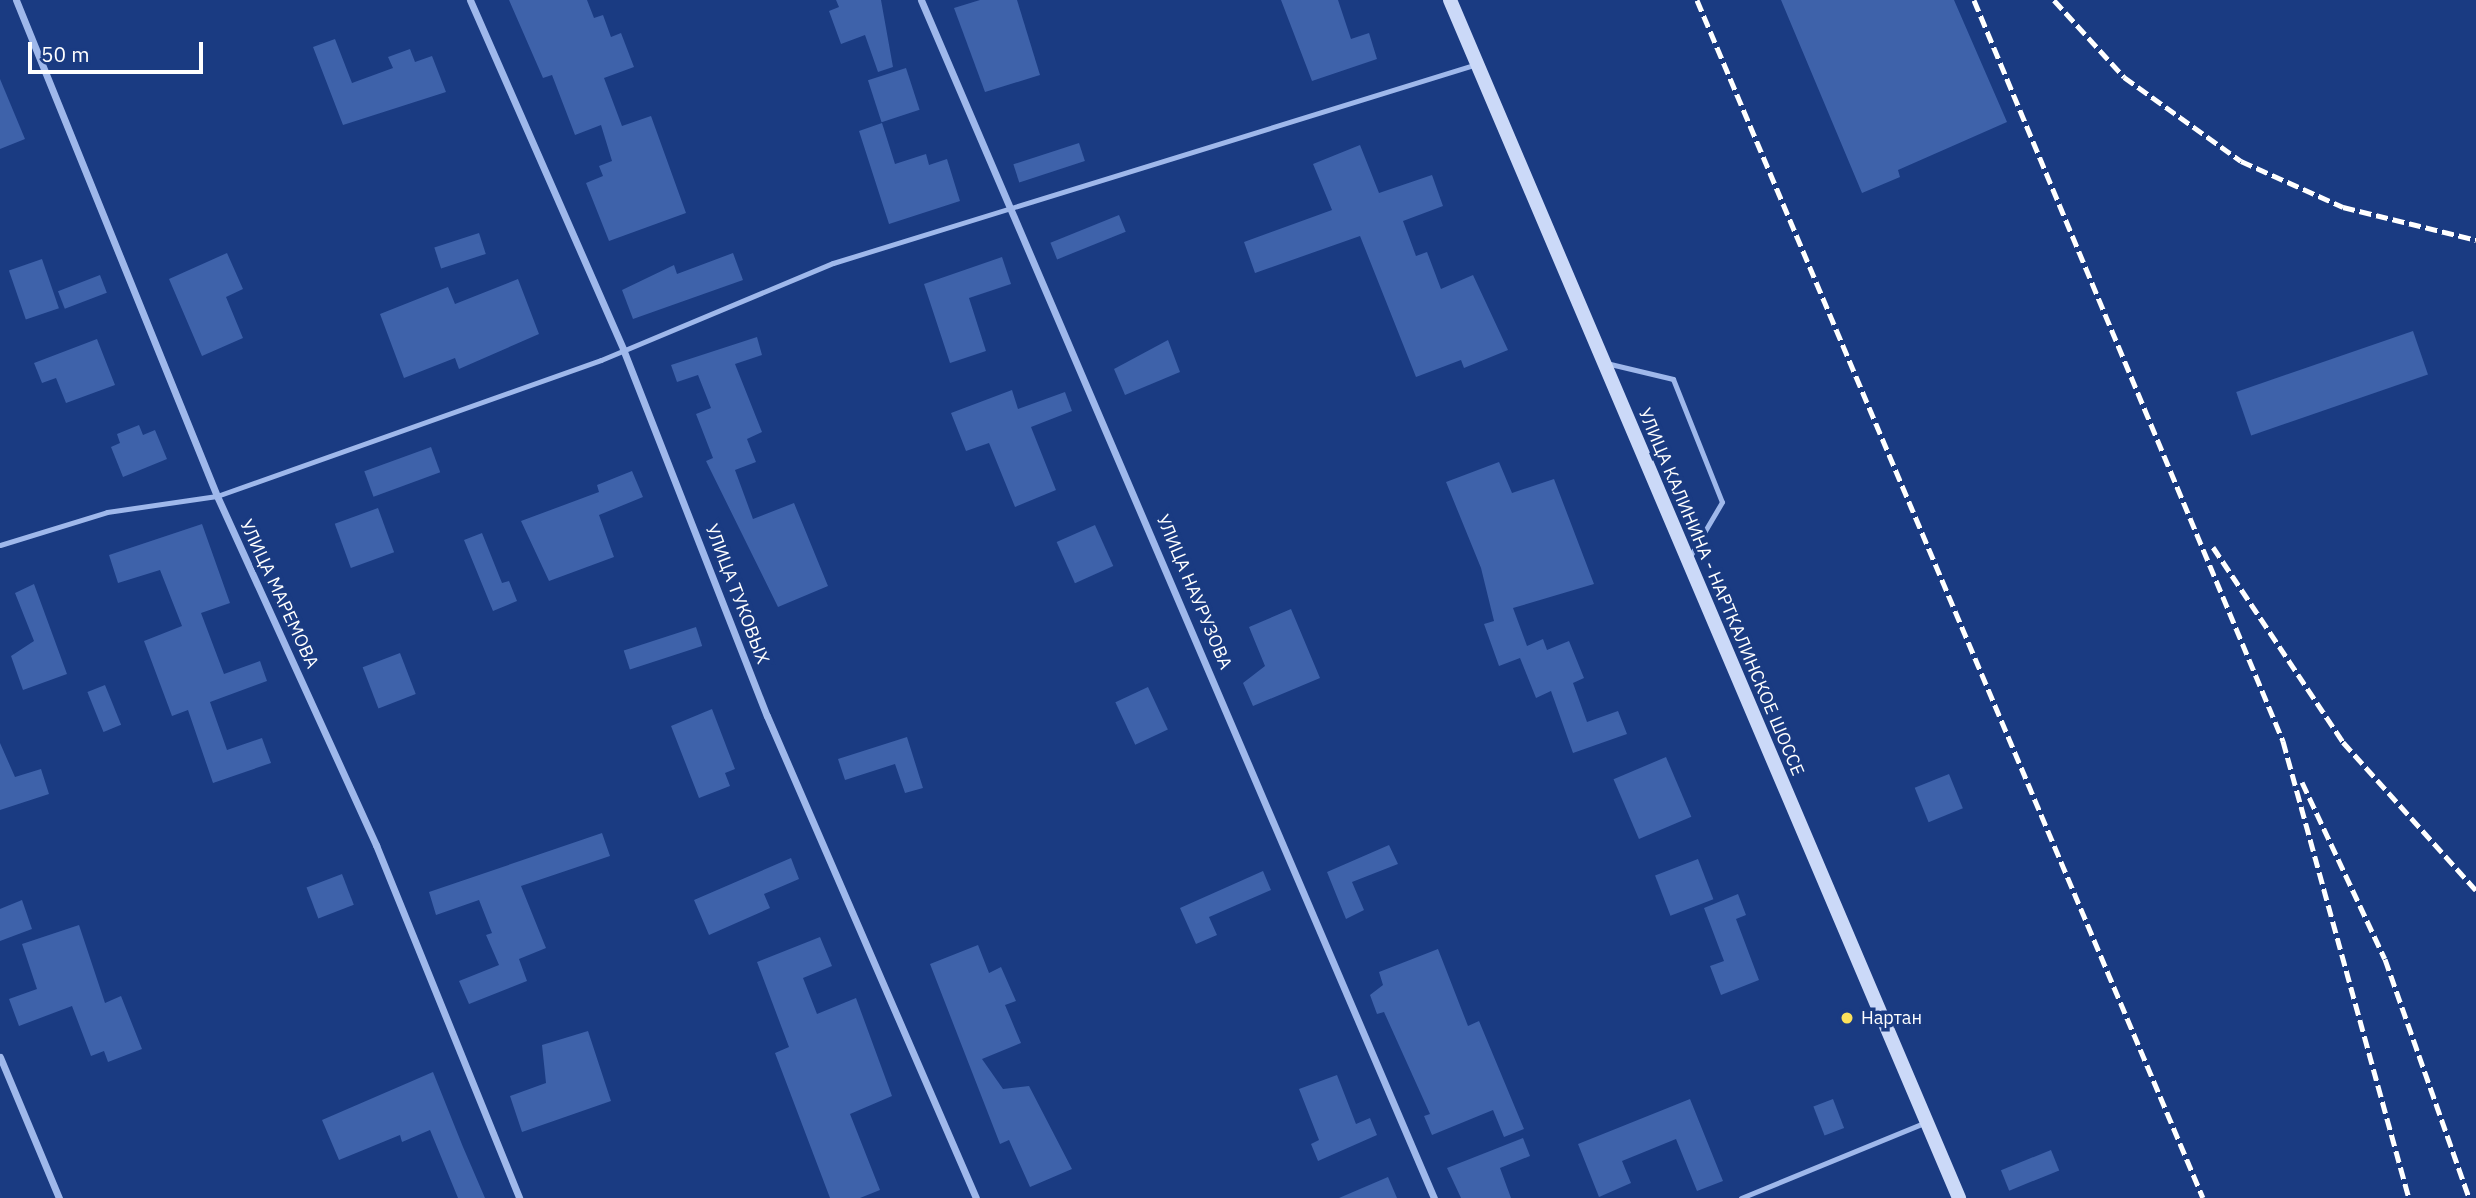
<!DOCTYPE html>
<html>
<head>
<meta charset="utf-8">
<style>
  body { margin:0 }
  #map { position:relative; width:2476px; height:1198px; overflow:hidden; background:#1a3b82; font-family:"IBM Plex Sans",sans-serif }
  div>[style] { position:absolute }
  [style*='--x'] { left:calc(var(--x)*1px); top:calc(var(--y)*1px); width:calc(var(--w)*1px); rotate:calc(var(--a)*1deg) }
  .building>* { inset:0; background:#3e62aa; transform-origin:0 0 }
  .lane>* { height:5px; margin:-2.5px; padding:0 2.5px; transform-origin:2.5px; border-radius:2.5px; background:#9fb8eb }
  .street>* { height:7px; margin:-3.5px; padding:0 3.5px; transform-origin:3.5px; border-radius:3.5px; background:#9fb8eb }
  .secondary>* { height:14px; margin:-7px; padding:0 7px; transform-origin:7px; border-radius:7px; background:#cbd9f8 }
  .rail>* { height:5px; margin-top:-2.5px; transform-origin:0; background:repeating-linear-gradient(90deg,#fff 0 12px,transparent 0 17px) }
  .dots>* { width:19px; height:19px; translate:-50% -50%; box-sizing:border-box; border:4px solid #1a3b82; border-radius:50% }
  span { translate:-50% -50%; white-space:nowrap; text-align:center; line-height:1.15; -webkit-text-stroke:7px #1a3b82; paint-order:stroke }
  .street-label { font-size:18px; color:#fff }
  .poi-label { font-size:18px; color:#fff }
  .left { translate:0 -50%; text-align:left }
  .scale { position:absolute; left:28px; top:42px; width:175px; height:32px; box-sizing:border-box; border:4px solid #fff; border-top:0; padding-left:9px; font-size:21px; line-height:24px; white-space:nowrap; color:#fff; -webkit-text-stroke:5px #1a3b82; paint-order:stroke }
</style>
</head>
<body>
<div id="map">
  <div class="building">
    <i style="clip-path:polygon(509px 0,587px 0,594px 18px,603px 15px,611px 37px,621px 33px,634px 67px,604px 78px,622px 126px,651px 116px,686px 213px,609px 241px,586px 183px,603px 176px,599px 166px,612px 161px,601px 125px,575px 135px,552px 75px,543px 78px)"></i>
    <i style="clip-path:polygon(836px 0,881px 0,893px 67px,878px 72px,865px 35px,841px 44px,829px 11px,839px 7px)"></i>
    <i style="clip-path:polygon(980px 0,1017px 0,1040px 75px,985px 92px,954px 8px)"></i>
    <i style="clip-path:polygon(1281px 0,1338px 0,1351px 39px,1369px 33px,1377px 59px,1312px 81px)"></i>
    <i style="clip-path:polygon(1781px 0,1954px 0,2007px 122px,1898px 170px,1900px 177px,1862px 193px)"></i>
    <i style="clip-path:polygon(335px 39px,352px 83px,393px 68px,388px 57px,410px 49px,415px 62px,432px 56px,446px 92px,343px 125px,313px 47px)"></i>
    <i style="left:906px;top:68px;width:44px;height:40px;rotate:72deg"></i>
    <i style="clip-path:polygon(0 79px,25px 139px,0 149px)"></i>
    <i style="clip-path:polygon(882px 123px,895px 164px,926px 154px,929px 165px,947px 159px,960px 201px,889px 224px,859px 131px)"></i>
    <i style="left:1079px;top:143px;width:19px;height:69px;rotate:72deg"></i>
    <i style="clip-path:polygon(1360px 145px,1379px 193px,1432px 175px,1443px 206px,1403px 221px,1416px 256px,1427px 252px,1441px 289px,1473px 275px,1508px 350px,1464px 368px,1461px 360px,1416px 377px,1360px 236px,1255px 273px,1244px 242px,1332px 210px,1313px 164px)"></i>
    <i style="left:1119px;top:215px;width:18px;height:74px;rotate:68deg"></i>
    <i style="left:479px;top:233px;width:22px;height:47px;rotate:72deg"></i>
    <i style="clip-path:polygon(227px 253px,243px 289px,226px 297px,243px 338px,202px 356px,169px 279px)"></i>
    <i style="clip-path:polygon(733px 253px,743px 280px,633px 319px,622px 290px,674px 265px,677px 274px)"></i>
    <i style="clip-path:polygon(1002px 257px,1011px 284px,969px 298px,986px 351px,950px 363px,924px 284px)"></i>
    <i style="left:42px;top:259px;width:52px;height:35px;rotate:71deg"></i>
    <i style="left:100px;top:275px;width:19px;height:45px;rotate:69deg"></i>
    <i style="clip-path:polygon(518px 279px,539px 334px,459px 369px,455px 358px,404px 378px,380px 314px,448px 287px,455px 304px)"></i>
    <i style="left:2413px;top:331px;width:46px;height:187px;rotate:71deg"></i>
    <i style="clip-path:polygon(757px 337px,762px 355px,735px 364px,762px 432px,747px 439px,756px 462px,735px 470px,753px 519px,794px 503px,828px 586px,778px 607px,706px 461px,713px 458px,696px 414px,711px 408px,698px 375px,677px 382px,671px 365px)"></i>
    <i style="clip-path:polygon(97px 339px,115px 385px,66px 403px,56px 378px,42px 383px,34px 363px)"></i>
    <i style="clip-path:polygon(1168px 340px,1180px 372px,1125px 395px,1114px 369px)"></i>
    <i style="clip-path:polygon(1012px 390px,1018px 409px,1065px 392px,1072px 411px,1031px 427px,1056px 490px,1015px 507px,989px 443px,966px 451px,951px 413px)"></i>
    <i style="clip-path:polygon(139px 425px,143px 435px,155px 430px,167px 459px,123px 477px,111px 447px,120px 443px,117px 434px)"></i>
    <i style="left:431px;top:447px;width:27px;height:71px;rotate:70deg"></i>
    <i style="clip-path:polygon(1499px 462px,1512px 493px,1554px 479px,1594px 584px,1513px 608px,1527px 646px,1543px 639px,1547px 650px,1569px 641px,1584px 678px,1573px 683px,1587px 722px,1618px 711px,1627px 734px,1573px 753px,1551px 691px,1536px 698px,1520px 658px,1499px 666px,1484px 624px,1494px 621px,1481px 568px,1446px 482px)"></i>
    <i style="clip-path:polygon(632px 471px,643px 497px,599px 515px,614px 557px,549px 581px,521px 521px,599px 492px,597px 485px)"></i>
    <i style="left:378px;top:508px;width:47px;height:46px;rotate:70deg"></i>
    <i style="clip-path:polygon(202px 524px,230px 603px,201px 613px,224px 674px,260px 661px,267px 681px,210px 702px,227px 750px,262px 738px,271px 763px,213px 783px,188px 710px,172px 716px,144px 641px,182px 626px,160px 570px,118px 583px,109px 555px)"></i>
    <i style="left:1095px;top:525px;width:45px;height:42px;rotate:66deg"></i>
    <i style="clip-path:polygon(482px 533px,502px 583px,509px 581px,517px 601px,493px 611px,464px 540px)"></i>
    <i style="clip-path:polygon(34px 584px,67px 674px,23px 690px,11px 656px,34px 641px,15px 593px)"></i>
    <i style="clip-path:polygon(1291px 609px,1320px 678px,1253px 706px,1243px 683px,1265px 666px,1249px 627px)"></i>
    <i style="left:696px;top:627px;width:20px;height:76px;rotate:72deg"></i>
    <i style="left:400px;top:653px;width:44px;height:40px;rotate:69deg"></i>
    <i style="left:105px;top:685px;width:43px;height:19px;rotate:68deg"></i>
    <i style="left:1148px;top:687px;width:47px;height:36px;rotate:65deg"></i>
    <i style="clip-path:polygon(712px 709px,735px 769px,725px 773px,730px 786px,699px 798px,671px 726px)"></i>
    <i style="clip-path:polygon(907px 737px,923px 788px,905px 793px,895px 764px,845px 780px,838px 759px)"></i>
    <i style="clip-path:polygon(0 743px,15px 777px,41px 769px,49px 794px,0 810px)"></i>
    <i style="left:1666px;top:757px;width:65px;height:57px;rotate:67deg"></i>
    <i style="left:1949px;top:774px;width:37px;height:37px;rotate:68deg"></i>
    <i style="clip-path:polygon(602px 833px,610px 856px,521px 886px,546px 948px,519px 959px,527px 981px,469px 1004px,459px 981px,499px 965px,486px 935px,492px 933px,479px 900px,436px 915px,429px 892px)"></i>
    <i style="clip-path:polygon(1389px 845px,1398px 864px,1352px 882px,1364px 910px,1346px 919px,1327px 872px)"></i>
    <i style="clip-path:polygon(791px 858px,799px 879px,764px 894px,770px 908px,709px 935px,694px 900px)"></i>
    <i style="left:1698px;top:859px;width:43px;height:46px;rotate:69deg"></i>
    <i style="clip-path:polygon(1263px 871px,1271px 890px,1209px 917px,1217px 935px,1196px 944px,1180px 908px)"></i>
    <i style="left:342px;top:874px;width:33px;height:38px;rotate:69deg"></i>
    <i style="clip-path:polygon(1738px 894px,1746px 915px,1736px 919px,1759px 980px,1721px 995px,1710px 966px,1724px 961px,1704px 908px)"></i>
    <i style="clip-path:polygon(22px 900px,32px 929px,0 941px,0 909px)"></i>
    <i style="clip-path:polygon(79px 925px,105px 1003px,121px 996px,142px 1049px,108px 1062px,104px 1051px,91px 1056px,72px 1006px,19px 1026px,9px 999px,37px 989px,22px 944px)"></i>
    <i style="clip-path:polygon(820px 937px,832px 966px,803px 978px,817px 1014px,856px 998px,892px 1096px,850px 1114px,880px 1190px,860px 1198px,830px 1198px,775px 1053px,789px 1047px,757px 962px)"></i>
    <i style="clip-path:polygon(978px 945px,989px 973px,1001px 967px,1016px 1001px,1005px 1005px,1021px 1043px,982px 1059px,1003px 1089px,1029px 1086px,1072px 1169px,1030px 1187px,1009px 1140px,1000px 1144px,930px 964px)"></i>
    <i style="clip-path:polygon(1438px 949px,1468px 1026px,1479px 1021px,1524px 1129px,1504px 1137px,1493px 1110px,1432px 1135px,1424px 1116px,1430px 1114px,1384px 1012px,1377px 1014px,1370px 995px,1383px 985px,1379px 972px)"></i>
    <i style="clip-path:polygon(588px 1031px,611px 1101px,522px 1132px,510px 1096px,546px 1083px,542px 1045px)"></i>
    <i style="clip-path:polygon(433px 1072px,463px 1147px,485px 1198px,458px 1198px,430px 1130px,402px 1142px,400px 1135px,339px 1160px,322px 1120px)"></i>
    <i style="clip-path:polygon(1337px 1075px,1356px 1124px,1370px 1118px,1377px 1135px,1318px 1161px,1311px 1144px,1319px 1140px,1299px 1089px)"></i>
    <i style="clip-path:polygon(1690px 1099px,1723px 1181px,1697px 1191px,1676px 1139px,1622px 1161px,1631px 1183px,1599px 1197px,1578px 1144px)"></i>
    <i style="left:1833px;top:1099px;width:31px;height:21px;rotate:69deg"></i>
    <i style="clip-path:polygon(1523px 1138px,1530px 1156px,1500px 1168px,1511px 1198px,1461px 1198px,1447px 1168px)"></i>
    <i style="left:2051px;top:1150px;width:22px;height:54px;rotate:68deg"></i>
    <i style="clip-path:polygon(1388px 1177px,1397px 1198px,1339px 1198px)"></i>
  </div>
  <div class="lane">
    <i style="--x:1606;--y:363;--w:69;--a:13.4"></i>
    <i style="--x:1673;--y:379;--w:132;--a:68.3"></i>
    <i style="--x:1722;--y:502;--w:65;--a:120.5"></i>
    <i style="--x:0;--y:545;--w:112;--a:-17.1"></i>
    <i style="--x:107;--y:512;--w:111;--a:-8.3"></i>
    <i style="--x:217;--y:496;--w:407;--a:-19.5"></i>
    <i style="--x:601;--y:360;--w:251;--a:-22.7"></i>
    <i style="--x:833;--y:263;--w:671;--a:-17.17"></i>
    <i style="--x:1741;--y:1198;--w:200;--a:-22.3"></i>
  </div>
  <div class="street">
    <i style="--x:16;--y:0;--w:535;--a:67.94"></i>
    <i style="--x:217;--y:496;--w:384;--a:65.5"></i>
    <i style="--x:376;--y:845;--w:381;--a:67.9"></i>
    <i style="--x:470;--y:0;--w:381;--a:66.3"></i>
    <i style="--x:623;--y:349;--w:394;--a:68.6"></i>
    <i style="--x:767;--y:716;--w:525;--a:66.56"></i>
    <i style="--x:921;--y:0;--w:1303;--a:66.82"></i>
    <i style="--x:0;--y:1057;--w:153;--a:67.3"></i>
  </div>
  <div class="secondary">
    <i style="--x:1450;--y:0;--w:1302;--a:66.98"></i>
  </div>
  <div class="rail">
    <i style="--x:1697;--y:0;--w:1300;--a:67.1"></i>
    <i style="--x:1974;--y:0;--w:803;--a:67.36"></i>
    <i style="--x:2283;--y:741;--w:474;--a:74.6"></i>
    <i style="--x:2054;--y:0;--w:104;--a:47.7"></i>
    <i style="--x:2124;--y:77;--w:144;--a:35.7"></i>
    <i style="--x:2241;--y:161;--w:112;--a:24.3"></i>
    <i style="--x:2343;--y:207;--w:137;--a:13.9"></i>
    <i style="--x:2213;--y:547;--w:234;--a:56.3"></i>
    <i style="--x:2343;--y:742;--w:199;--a:48.1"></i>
    <i style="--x:2302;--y:782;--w:195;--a:64.9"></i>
    <i style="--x:2385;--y:959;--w:253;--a:70.6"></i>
  </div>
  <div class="dots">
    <i style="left:1847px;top:1018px;background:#fde25b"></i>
  </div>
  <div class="street-label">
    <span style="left:1194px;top:592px;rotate:67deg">УЛИЦА НАУРУЗОВА</span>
    <span style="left:1721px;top:592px;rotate:67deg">УЛИЦА КАЛИНИНА - НАРТКАЛИНСКОЕ ШОССЕ</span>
    <span style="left:279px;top:594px;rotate:65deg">УЛИЦА МАРЕМОВА</span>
    <span style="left:737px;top:594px;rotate:69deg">УЛИЦА ТУКОВЫХ</span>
  </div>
  <div class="poi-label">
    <span class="left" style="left:1861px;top:1018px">Нартан</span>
  </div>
  <div class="scale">50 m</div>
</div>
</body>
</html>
